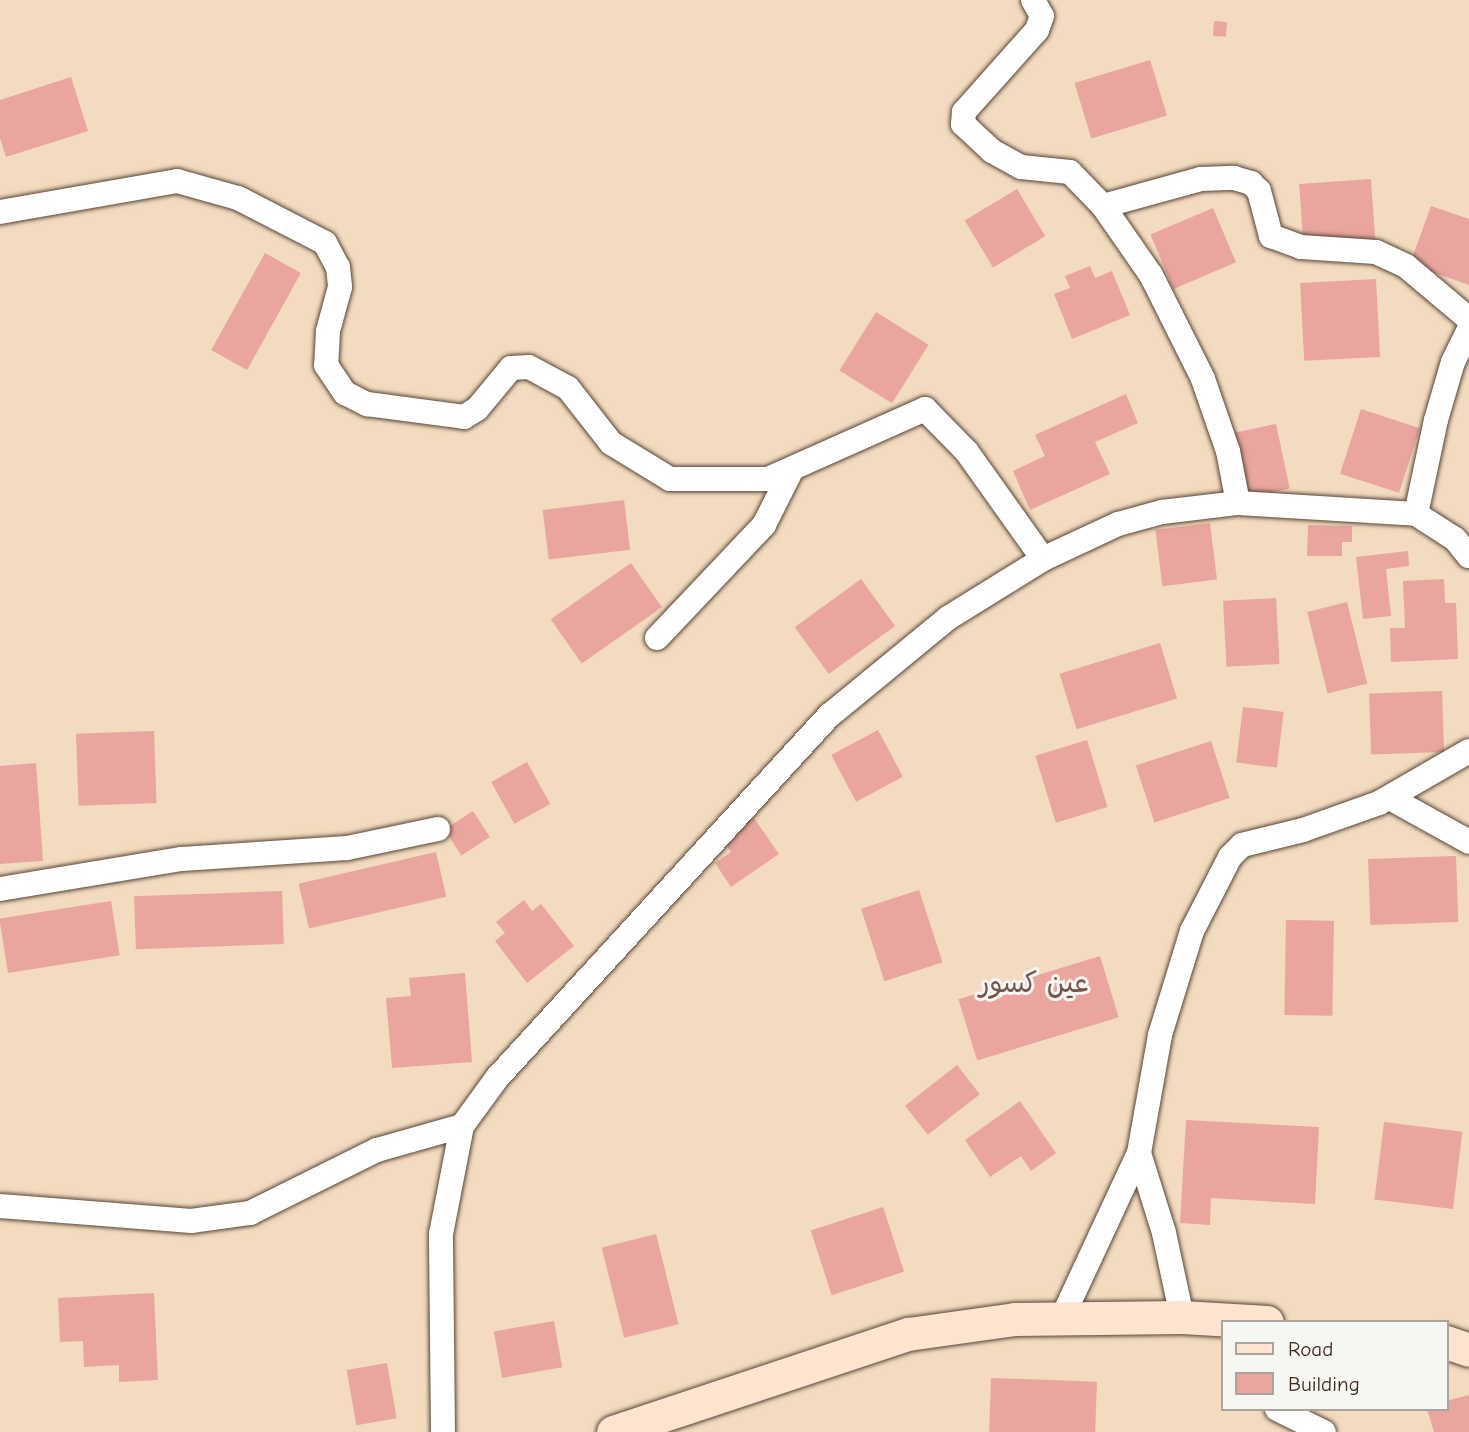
<!DOCTYPE html>
<html>
<head>
<meta charset="utf-8">
<style>
  body { margin:0 }
  #map { position:relative; width:1469px; height:1432px; overflow:hidden; background:#f3dbbf; font-family:"Comic Neue","Playpen Sans Arabic",sans-serif }
  div>[style] { position:absolute }
  [style*='--x'] { left:calc(var(--x)*1px); top:calc(var(--y)*1px); width:calc(var(--w)*1px); rotate:calc(var(--a)*1deg) }
  .building>* { inset:0; background:#e9a59e; transform-origin:0 0 }
  .roads { filter:drop-shadow(0 0 2px #574536) drop-shadow(0 0 2px #574536) }
  .street>* { height:24px; margin:-12px; padding:0 12px; transform-origin:12px; border-radius:12px; background:#fff }
  .secondary>* { height:33px; margin:-16.5px; padding:0 16.5px; transform-origin:16.5px; border-radius:16.5px; background:#fde4d0 }
  span { translate:-50% -50%; white-space:nowrap; text-align:center; line-height:1.15; -webkit-text-stroke:6px #f6f6f2; paint-order:stroke }
  .quarter-label { font-size:28px; color:#78554b }
  .legend { position:absolute; left:1221px; top:1320px; width:228px; height:91px; box-sizing:border-box; background:#f6f6f2; border:2px solid #aba49d; margin:0; padding:9px 12px; list-style:none; font-size:21px; color:#3b2a1e }
  .legend li { display:flex; align-items:center; gap:14px; height:35px }
  .legend b { width:35px; border:2px solid #aba49d }
</style>
</head>
<body>
<div id="map">
  <div class="building">
    <i style="left:1214px;top:21px;width:13px;height:15px;rotate:4deg"></i>
    <i style="left:1150px;top:60px;width:58px;height:79px;rotate:73deg"></i>
    <i style="clip-path:polygon(71px 77px,88px 131px,6px 157px,0 138px,0 100px)"></i>
    <i style="left:1371px;top:179px;width:63px;height:72px;rotate:86deg"></i>
    <i style="left:1017px;top:189px;width:55px;height:61px;rotate:59deg"></i>
    <i style="clip-path:polygon(1431px 206px,1469px 219px,1469px 285px,1410px 264px)"></i>
    <i style="left:1213px;top:208px;width:59px;height:68px;rotate:67deg"></i>
    <i style="left:265px;top:253px;width:41px;height:111px;rotate:29deg"></i>
    <i style="clip-path:polygon(1090px 266px,1095px 278px,1112px 271px,1130px 315px,1072px 339px,1054px 294px,1070px 288px,1065px 276px)"></i>
    <i style="left:1376px;top:279px;width:78px;height:76px;rotate:87deg"></i>
    <i style="left:876px;top:312px;width:62px;height:69px;rotate:32deg"></i>
    <i style="clip-path:polygon(1126px 394px,1138px 423px,1095px 442px,1110px 474px,1030px 510px,1013px 471px,1045px 456px,1035px 435px)"></i>
    <i style="left:1361px;top:409px;width:62px;height:68px;rotate:18deg"></i>
    <i style="left:1276px;top:424px;width:66px;height:42px;rotate:78deg"></i>
    <i style="left:624px;top:500px;width:50px;height:82px;rotate:83deg"></i>
    <i style="left:1210px;top:523px;width:57px;height:55px;rotate:83deg"></i>
    <i style="clip-path:polygon(1308px 525px,1352px 526px,1352px 542px,1342px 542px,1342px 556px,1307px 556px)"></i>
    <i style="clip-path:polygon(1408px 551px,1409px 566px,1386px 569px,1391px 616px,1363px 619px,1356px 557px)"></i>
    <i style="left:631px;top:563px;width:54px;height:98px;rotate:55deg"></i>
    <i style="left:861px;top:579px;width:58px;height:82px;rotate:54deg"></i>
    <i style="clip-path:polygon(1444px 579px,1445px 603px,1456px 603px,1458px 659px,1391px 662px,1390px 628px,1405px 628px,1403px 581px)"></i>
    <i style="left:1276px;top:598px;width:66px;height:53px;rotate:87deg"></i>
    <i style="left:1347px;top:602px;width:84px;height:41px;rotate:76deg"></i>
    <i style="left:1160px;top:643px;width:58px;height:105px;rotate:73deg"></i>
    <i style="left:1442px;top:691px;width:61px;height:73px;rotate:88deg"></i>
    <i style="left:1243px;top:707px;width:41px;height:56px;rotate:7deg"></i>
    <i style="left:878px;top:730px;width:53px;height:53px;rotate:62deg"></i>
    <i style="left:154px;top:731px;width:72px;height:78px;rotate:88deg"></i>
    <i style="left:1087px;top:740px;width:70px;height:54px;rotate:73deg"></i>
    <i style="left:1211px;top:741px;width:60px;height:79px;rotate:72deg"></i>
    <i style="left:527px;top:762px;width:48px;height:41px;rotate:61deg"></i>
    <i style="clip-path:polygon(36px 763px,43px 861px,0 864px,0 766px)"></i>
    <i style="left:473px;top:811px;width:31px;height:34px;rotate:57deg"></i>
    <i style="clip-path:polygon(754px 818px,779px 854px,731px 887px,715px 863px,731px 852px,722px 840px)"></i>
    <i style="left:436px;top:852px;width:46px;height:141px;rotate:77deg"></i>
    <i style="left:1456px;top:856px;width:66px;height:88px;rotate:88deg"></i>
    <i style="left:919px;top:890px;width:76px;height:61px;rotate:72deg"></i>
    <i style="left:282px;top:891px;width:53px;height:148px;rotate:88deg"></i>
    <i style="clip-path:polygon(524px 900px,532px 911px,541px 904px,574px 946px,527px 983px,495px 941px,505px 933px,496px 922px)"></i>
    <i style="left:111px;top:901px;width:55px;height:113px;rotate:81deg"></i>
    <i style="left:1286px;top:920px;width:48px;height:95px;rotate:1deg"></i>
    <i style="left:1100px;top:956px;width:64px;height:148px;rotate:73deg"></i>
    <i style="clip-path:polygon(465px 973px,472px 1062px,392px 1068px,386px 998px,411px 996px,409px 978px)"></i>
    <i style="left:957px;top:1065px;width:37px;height:66px;rotate:52deg"></i>
    <i style="clip-path:polygon(1020px 1101px,1056px 1153px,1031px 1171px,1021px 1156px,990px 1177px,965px 1140px)"></i>
    <i style="clip-path:polygon(1186px 1120px,1319px 1127px,1315px 1204px,1211px 1198px,1210px 1225px,1180px 1223px)"></i>
    <i style="left:1384px;top:1122px;width:79px;height:78px;rotate:7deg"></i>
    <i style="left:883px;top:1207px;width:68px;height:76px;rotate:72deg"></i>
    <i style="left:656px;top:1234px;width:93px;height:56px;rotate:76deg"></i>
    <i style="clip-path:polygon(154px 1293px,158px 1380px,119px 1382px,119px 1365px,84px 1367px,83px 1341px,60px 1342px,58px 1298px)"></i>
    <i style="left:554px;top:1321px;width:47px;height:61px;rotate:80deg"></i>
    <i style="left:387px;top:1363px;width:56px;height:41px;rotate:80deg"></i>
    <i style="left:991px;top:1378px;width:106px;height:54px;rotate:2deg"></i>
    <i style="clip-path:polygon(1469px 1395px,1469px 1432px,1434px 1432px,1427px 1409px,1446px 1409px,1446px 1401px)"></i>
  </div>
  <div class="roads">
    <div class="street">
      <i style="--x:1033;--y:0;--w:18;--a:61"></i>
      <i style="--x:1042;--y:16;--w:15;--a:110"></i>
      <i style="--x:1037;--y:30;--w:110;--a:131.7"></i>
      <i style="--x:964;--y:112;--w:12;--a:95"></i>
      <i style="--x:963;--y:124;--w:40;--a:43"></i>
      <i style="--x:992;--y:151;--w:33;--a:29"></i>
      <i style="--x:1021;--y:167;--w:49;--a:5.8"></i>
      <i style="--x:1070;--y:172;--w:47;--a:45.9"></i>
      <i style="--x:1103;--y:206;--w:84;--a:55.2"></i>
      <i style="--x:1151;--y:275;--w:116;--a:63.4"></i>
      <i style="--x:1203;--y:379;--w:76;--a:70.9"></i>
      <i style="--x:1228;--y:451;--w:53;--a:79.1"></i>
      <i style="--x:1103;--y:206;--w:102;--a:-15.4"></i>
      <i style="--x:1201;--y:179;--w:33;--a:-2"></i>
      <i style="--x:1234;--y:178;--w:18;--a:16"></i>
      <i style="--x:1251;--y:183;--w:11;--a:45"></i>
      <i style="--x:1259;--y:191;--w:47;--a:75.1"></i>
      <i style="--x:1271;--y:236;--w:32;--a:20"></i>
      <i style="--x:1301;--y:247;--w:75;--a:3.8"></i>
      <i style="--x:1376;--y:252;--w:33;--a:25"></i>
      <i style="--x:1406;--y:266;--w:82;--a:40.1"></i>
      <i style="--x:0;--y:212;--w:180;--a:-9.9"></i>
      <i style="--x:177;--y:181;--w:63;--a:15.6"></i>
      <i style="--x:238;--y:198;--w:98;--a:27.3"></i>
      <i style="--x:325;--y:243;--w:27;--a:62"></i>
      <i style="--x:338;--y:267;--w:20;--a:84"></i>
      <i style="--x:340;--y:287;--w:46;--a:105.3"></i>
      <i style="--x:328;--y:331;--w:34;--a:93"></i>
      <i style="--x:326;--y:365;--w:34;--a:56"></i>
      <i style="--x:345;--y:393;--w:25;--a:27"></i>
      <i style="--x:367;--y:404;--w:98;--a:7.6"></i>
      <i style="--x:464;--y:417;--w:15;--a:-32"></i>
      <i style="--x:477;--y:409;--w:53;--a:-50.3"></i>
      <i style="--x:511;--y:368;--w:18;--a:-3"></i>
      <i style="--x:529;--y:367;--w:44;--a:28.3"></i>
      <i style="--x:568;--y:388;--w:70;--a:52"></i>
      <i style="--x:611;--y:443;--w:69;--a:31.4"></i>
      <i style="--x:670;--y:479;--w:98;--a:0"></i>
      <i style="--x:768;--y:479;--w:172;--a:-24"></i>
      <i style="--x:925;--y:409;--w:60;--a:45.7"></i>
      <i style="--x:967;--y:452;--w:131;--a:54.6"></i>
      <i style="--x:1416;--y:514;--w:96;--a:-78"></i>
      <i style="--x:1436;--y:420;--w:60;--a:-73.7"></i>
      <i style="--x:1453;--y:362;--w:37;--a:-64"></i>
      <i style="--x:657;--y:638;--w:156;--a:-46.6"></i>
      <i style="--x:764;--y:525;--w:60;--a:-63.4"></i>
      <i style="--x:1390;--y:798;--w:90;--a:29.1"></i>
      <i style="--x:0;--y:889;--w:184;--a:-9.4"></i>
      <i style="--x:182;--y:859;--w:165;--a:-3.8"></i>
      <i style="--x:347;--y:848;--w:93;--a:-11.8"></i>
      <i style="--x:1139;--y:1153;--w:84;--a:72.6"></i>
      <i style="--x:1164;--y:1233;--w:86;--a:77.9"></i>
      <i style="--x:0;--y:1206;--w:192;--a:4.5"></i>
      <i style="--x:191;--y:1221;--w:60;--a:-7.7"></i>
      <i style="--x:250;--y:1213;--w:142;--a:-26.4"></i>
      <i style="--x:377;--y:1150;--w:88;--a:-15.8"></i>
      <i style="--x:1062;--y:1318;--w:182;--a:-65"></i>
      <i style="--x:1139;--y:1153;--w:120;--a:-79.9"></i>
      <i style="--x:1160;--y:1035;--w:109;--a:-72.9"></i>
      <i style="--x:1192;--y:931;--w:83;--a:-62.8"></i>
      <i style="--x:1230;--y:857;--w:17;--a:-45"></i>
      <i style="--x:1242;--y:845;--w:63;--a:-13.8"></i>
      <i style="--x:1303;--y:830;--w:81;--a:-19.6"></i>
      <i style="--x:1379;--y:803;--w:104;--a:-30"></i>
      <i style="--x:1277;--y:1409;--w:52;--a:26.1"></i>
      <i style="--x:443;--y:1432;--w:198;--a:-90.6"></i>
      <i style="--x:441;--y:1234;--w:110;--a:-79"></i>
      <i style="--x:462;--y:1126;--w:59;--a:-53.9"></i>
      <i style="--x:497;--y:1078;--w:493;--a:-47.5"></i>
      <i style="--x:830;--y:715;--w:153;--a:-39.4"></i>
      <i style="--x:948;--y:618;--w:112;--a:-31.8"></i>
      <i style="--x:1043;--y:559;--w:83;--a:-25"></i>
      <i style="--x:1118;--y:524;--w:46;--a:-15.3"></i>
      <i style="--x:1162;--y:512;--w:77;--a:-6.8"></i>
      <i style="--x:1238;--y:503;--w:178;--a:3.5"></i>
      <i style="--x:1416;--y:514;--w:46;--a:32.7"></i>
      <i style="--x:1455;--y:539;--w:22;--a:51"></i>
    </div>
    <div class="secondary">
      <i style="--x:1446;--y:1342;--w:24;--a:19"></i>
      <i style="--x:613;--y:1432;--w:311;--a:-18.4"></i>
      <i style="--x:908;--y:1334;--w:108;--a:-8"></i>
      <i style="--x:1015;--y:1319;--w:167;--a:-0.7"></i>
      <i style="--x:1182;--y:1317;--w:85;--a:3.4"></i>
    </div>
  </div>
  <div class="quarter-label">
    <span style="left:1034px;top:983px">عين كسور</span>
  </div>
  <ul class="legend">
  <li><b style="height:9px;background:#fde4d0"></b>Road</li>
  <li><b style="height:19px;background:#e9a59e"></b>Building</li>
  </ul>
</div>
</body>
</html>
